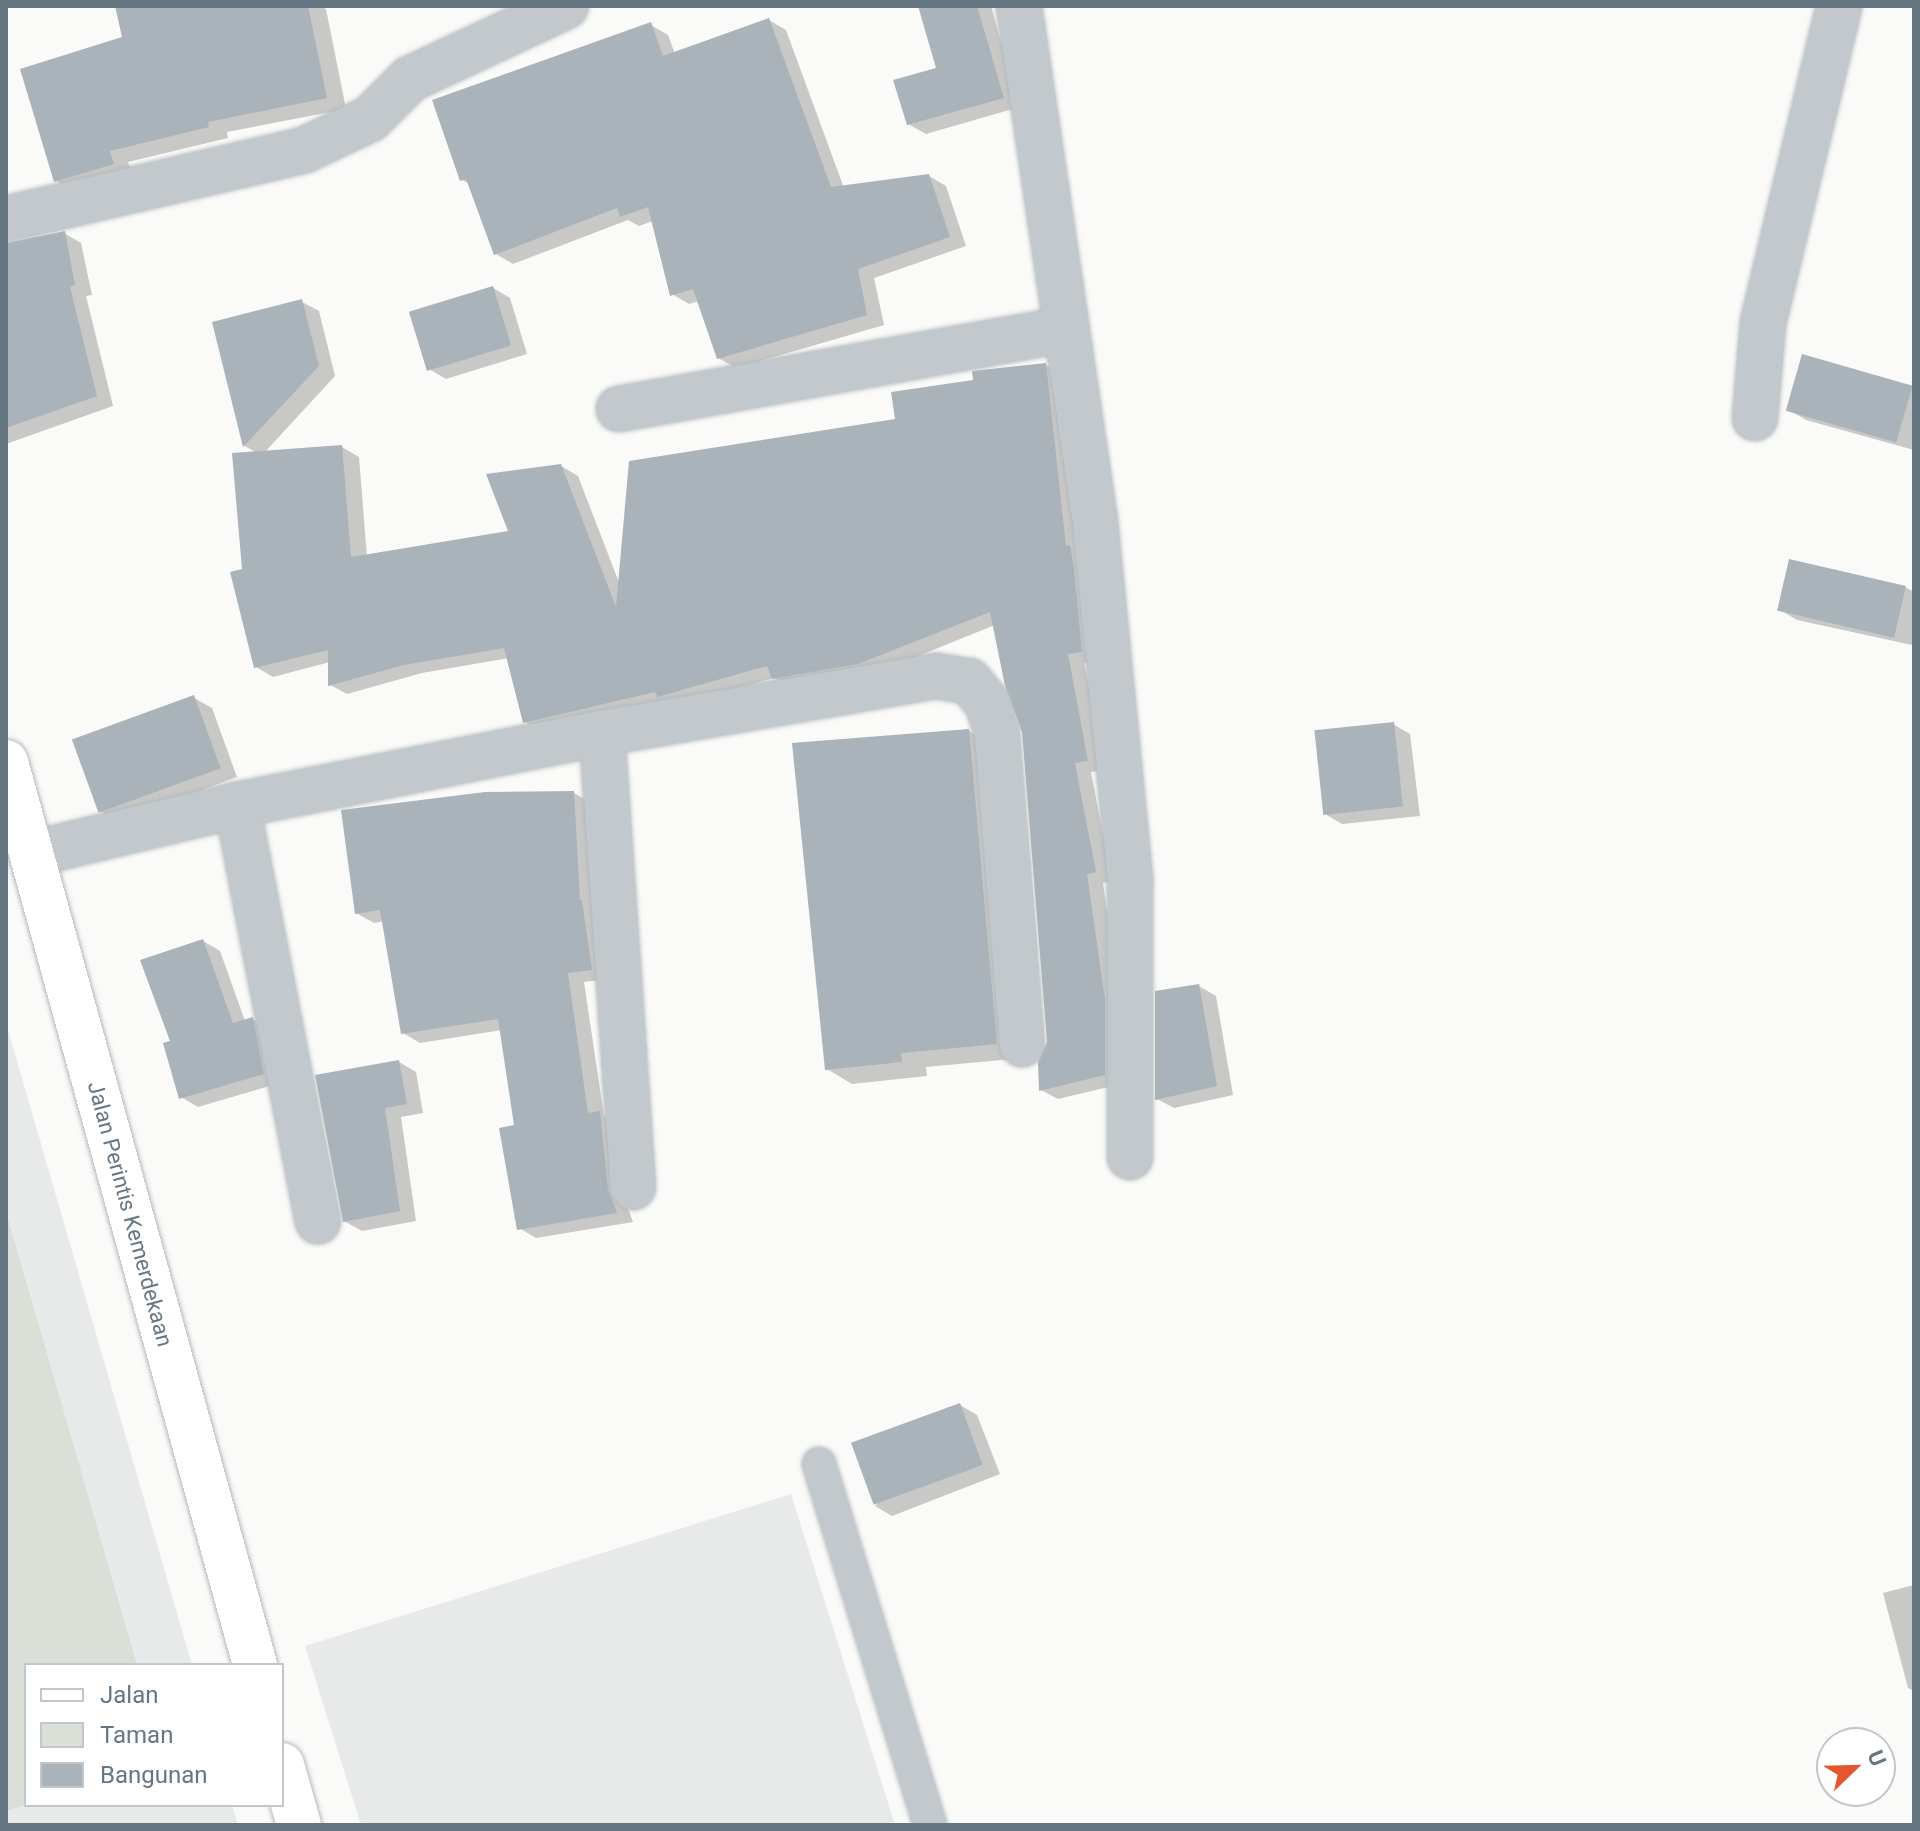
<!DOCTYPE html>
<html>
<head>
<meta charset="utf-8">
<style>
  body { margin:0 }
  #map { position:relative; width:1920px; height:1831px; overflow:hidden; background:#fafaf8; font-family:Roboto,sans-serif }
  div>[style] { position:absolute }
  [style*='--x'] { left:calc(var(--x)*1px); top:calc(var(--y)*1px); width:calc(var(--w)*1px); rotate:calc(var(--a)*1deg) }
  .built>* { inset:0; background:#e8e9e9 }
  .green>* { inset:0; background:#dadfd7 }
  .shadow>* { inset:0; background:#0003 }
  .building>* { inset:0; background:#aab3b9; transform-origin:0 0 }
  .roads { filter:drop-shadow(0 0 2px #b3babf) drop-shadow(0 0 2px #b3babf) }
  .lane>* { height:32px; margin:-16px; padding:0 16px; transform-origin:16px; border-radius:16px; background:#c3c8cc }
  .street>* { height:44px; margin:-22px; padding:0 22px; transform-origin:22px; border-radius:22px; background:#c3c8cc }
  .secondary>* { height:44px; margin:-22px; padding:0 22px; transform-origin:22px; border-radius:22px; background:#fff }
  span { translate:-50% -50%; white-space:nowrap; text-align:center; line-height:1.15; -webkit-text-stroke:8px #fff; paint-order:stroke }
  .street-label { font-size:22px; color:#657683 }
  .frame { position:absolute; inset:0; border:8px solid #657683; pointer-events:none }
  .legend { position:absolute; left:24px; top:1663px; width:260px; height:144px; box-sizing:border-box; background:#fff; border:2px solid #c1c8cd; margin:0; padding:10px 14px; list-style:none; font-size:24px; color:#657683 }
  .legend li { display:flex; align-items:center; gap:16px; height:40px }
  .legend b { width:40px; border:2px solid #c1c8cd }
  .north { position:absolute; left:1816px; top:1727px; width:80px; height:80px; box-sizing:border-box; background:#fff; border:2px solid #c1c8cd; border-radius:50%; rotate:67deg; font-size:22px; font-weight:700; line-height:32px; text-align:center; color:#657683 }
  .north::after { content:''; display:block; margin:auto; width:28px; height:36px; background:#e4572e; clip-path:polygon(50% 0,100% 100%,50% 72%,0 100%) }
</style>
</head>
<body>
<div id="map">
  <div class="built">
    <i style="clip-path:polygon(6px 1023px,192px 1665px,26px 1665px,26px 1805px,232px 1805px,238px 1825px,6px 1825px)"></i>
    <i style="clip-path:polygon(791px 1494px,895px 1825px,361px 1825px,305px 1646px)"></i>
  </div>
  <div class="green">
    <i style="clip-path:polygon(6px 1212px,137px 1665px,26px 1665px,26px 1805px,6px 1811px)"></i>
  </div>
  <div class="shadow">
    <i style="clip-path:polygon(118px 6px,320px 6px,326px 9px,346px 109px,227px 132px,228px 138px,128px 162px,132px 175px,75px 192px,55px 180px,125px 39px)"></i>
    <i style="clip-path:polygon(920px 6px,991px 6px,1020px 107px,926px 134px,908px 124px,939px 69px)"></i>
    <i style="clip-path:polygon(769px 20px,786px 30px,844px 188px,929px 176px,946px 186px,966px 246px,874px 278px,884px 325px,736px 368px,718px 358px,699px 301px,689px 304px,672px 294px,653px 221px,639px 226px,628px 220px,513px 264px,496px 254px,470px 184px,462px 180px,651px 25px,668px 35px,675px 54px)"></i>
    <i style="clip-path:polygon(64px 233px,81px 243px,92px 295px,86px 296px,113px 406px,6px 444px,6px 244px)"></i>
    <i style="clip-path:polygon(493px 288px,510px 298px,527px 354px,446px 379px,429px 369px)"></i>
    <i style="clip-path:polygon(302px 302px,319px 311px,335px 376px,264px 453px,342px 447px,359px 457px,367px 557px,510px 532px,561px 466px,578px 476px,620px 585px,897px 421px,975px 382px,1046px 365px,1063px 374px,1099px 660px,1084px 663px,1105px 770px,1091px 772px,1112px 881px,1103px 883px,1121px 1009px,1121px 1084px,1058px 1099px,1041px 1090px,1049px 1042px,1024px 732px,995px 625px,876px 673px,790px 687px,774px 678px,675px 705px,542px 732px,525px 722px,509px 658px,422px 673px,347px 694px,330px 685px,330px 662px,273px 677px,256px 667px,244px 571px,257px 453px,245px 446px,214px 323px)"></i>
    <i style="clip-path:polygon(1912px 387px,1914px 450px,1806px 420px,1789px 410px)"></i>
    <i style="clip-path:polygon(1905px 587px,1914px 592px,1912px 645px,1797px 620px,1780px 610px)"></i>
    <i style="clip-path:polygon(194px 698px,212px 708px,237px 777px,117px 821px,100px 811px)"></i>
    <i style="clip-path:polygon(1393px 724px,1410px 734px,1420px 816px,1342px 824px,1325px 814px)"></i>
    <i style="clip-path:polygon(969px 731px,995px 746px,1022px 1058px,926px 1067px,927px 1076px,852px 1084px,827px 1069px)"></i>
    <i style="clip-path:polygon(574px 793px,591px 803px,608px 979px,584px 982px,604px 1116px,616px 1123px,625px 1200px,633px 1222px,536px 1238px,519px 1228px,516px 1127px,502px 1030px,420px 1043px,403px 1033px,384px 921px,374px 923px,356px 913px)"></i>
    <i style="clip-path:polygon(203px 941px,220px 951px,245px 1021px,252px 1019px,270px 1029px,280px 1083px,198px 1107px,181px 1097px,172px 1043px)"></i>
    <i style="clip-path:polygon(1199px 986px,1216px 996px,1233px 1095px,1174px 1108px,1157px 1099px)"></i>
    <i style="clip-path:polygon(399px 1062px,416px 1072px,423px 1113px,401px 1117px,416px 1221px,362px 1231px,344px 1221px)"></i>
    <i style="clip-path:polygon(960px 1405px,977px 1415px,1000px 1474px,892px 1516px,875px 1506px)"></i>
    <i style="clip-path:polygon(1914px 1585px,1914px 1691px,1908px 1688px,1883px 1593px)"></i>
  </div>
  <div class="building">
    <i style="clip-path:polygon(115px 6px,308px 6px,327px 98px,208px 122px,209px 127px,110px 151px,114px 164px,54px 182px,20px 69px,122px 37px)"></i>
    <i style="clip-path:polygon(918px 6px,977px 6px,1004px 98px,907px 125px,893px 80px,936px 68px)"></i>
    <i style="clip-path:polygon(769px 18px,831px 187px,929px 174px,950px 237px,858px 269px,867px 315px,717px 359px,693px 289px,670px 296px,648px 207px,620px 217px,617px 208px,494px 255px,466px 179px,460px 181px,432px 100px,651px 22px,663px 56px)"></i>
    <i style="clip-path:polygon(65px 231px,75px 285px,70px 287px,97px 396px,6px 428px,6px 243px)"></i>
    <i style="left:493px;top:286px;width:62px;height:88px;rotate:73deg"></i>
    <i style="clip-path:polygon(302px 299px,319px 366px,243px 447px,212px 322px)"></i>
    <i style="left:1802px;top:354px;width:115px;height:59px;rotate:16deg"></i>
    <i style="clip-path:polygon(1046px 363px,1066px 546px,1070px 545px,1074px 569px,1082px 652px,1068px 654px,1088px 761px,1075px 763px,1096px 872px,1087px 874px,1105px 999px,1105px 1075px,1039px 1091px,1038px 1062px,1047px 1042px,1022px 732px,1005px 686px,990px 612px,858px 664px,772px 679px,767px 666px,657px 697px,655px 692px,523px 723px,504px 648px,404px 665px,328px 686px,328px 650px,254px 668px,230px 572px,242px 569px,232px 453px,342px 445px,351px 557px,508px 531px,486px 474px,561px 464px,616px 607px,629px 461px,895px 419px,891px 392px,973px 380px,972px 371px)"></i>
    <i style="left:1789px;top:559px;width:120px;height:53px;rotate:13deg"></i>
    <i style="left:194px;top:695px;width:78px;height:130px;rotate:70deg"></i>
    <i style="left:1394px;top:722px;width:85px;height:80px;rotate:84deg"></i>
    <i style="clip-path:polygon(969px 729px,997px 1044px,901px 1053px,902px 1062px,825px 1070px,792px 743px)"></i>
    <i style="clip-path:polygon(574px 791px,580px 900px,582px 900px,592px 970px,568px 973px,588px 1113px,600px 1111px,608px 1189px,617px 1213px,517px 1230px,499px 1128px,514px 1125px,498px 1019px,401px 1034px,380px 910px,355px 914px,341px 810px,485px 792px)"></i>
    <i style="clip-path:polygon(203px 939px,233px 1023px,253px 1017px,264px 1074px,179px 1099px,163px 1043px,170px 1041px,140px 960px)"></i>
    <i style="clip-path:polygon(1199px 984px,1217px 1086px,1155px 1100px,1155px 991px)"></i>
    <i style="clip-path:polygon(399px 1060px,407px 1104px,385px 1108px,400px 1211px,343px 1222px,315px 1075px)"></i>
    <i style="left:960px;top:1403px;width:66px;height:116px;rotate:70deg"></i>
  </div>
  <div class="roads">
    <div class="lane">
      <i style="--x:819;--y:1464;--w:378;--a:72.9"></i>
    </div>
    <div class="street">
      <i style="--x:1019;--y:6;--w:522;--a:81.62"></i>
      <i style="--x:1095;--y:522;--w:362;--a:84.4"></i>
      <i style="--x:1130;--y:882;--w:275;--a:90"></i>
      <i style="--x:6;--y:219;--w:306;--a:-13"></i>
      <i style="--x:304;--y:150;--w:73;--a:-25.2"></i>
      <i style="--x:370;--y:119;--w:57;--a:-45"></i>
      <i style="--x:410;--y:79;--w:172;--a:-25.1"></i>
      <i style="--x:619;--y:409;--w:454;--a:-10.1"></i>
      <i style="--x:1755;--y:418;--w:95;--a:-85.2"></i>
      <i style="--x:1763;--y:323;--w:326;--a:-76.5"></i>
      <i style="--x:602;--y:733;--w:455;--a:86.1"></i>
      <i style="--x:237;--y:805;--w:424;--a:79"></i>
      <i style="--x:31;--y:854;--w:212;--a:-13.4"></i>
      <i style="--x:237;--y:805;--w:372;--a:-11.2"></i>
      <i style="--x:602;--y:733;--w:339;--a:-9.7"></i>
      <i style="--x:936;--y:676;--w:33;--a:9"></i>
      <i style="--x:969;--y:681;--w:30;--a:50"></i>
      <i style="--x:988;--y:704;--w:31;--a:73"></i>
      <i style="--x:997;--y:734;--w:311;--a:85.4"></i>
    </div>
    <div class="secondary">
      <i style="--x:6;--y:762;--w:937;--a:74.58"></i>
      <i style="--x:282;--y:1765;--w:62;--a:74.2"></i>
    </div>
  </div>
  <div class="street-label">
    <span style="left:130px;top:1214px;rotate:75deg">Jalan Perintis Kemerdekaan</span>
  </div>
  <div class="frame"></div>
  <ul class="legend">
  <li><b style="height:10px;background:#fff"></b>Jalan</li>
  <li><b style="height:22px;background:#dadfd7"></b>Taman</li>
  <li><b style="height:22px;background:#aab3b9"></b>Bangunan</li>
  </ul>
  <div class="north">U</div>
</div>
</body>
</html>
